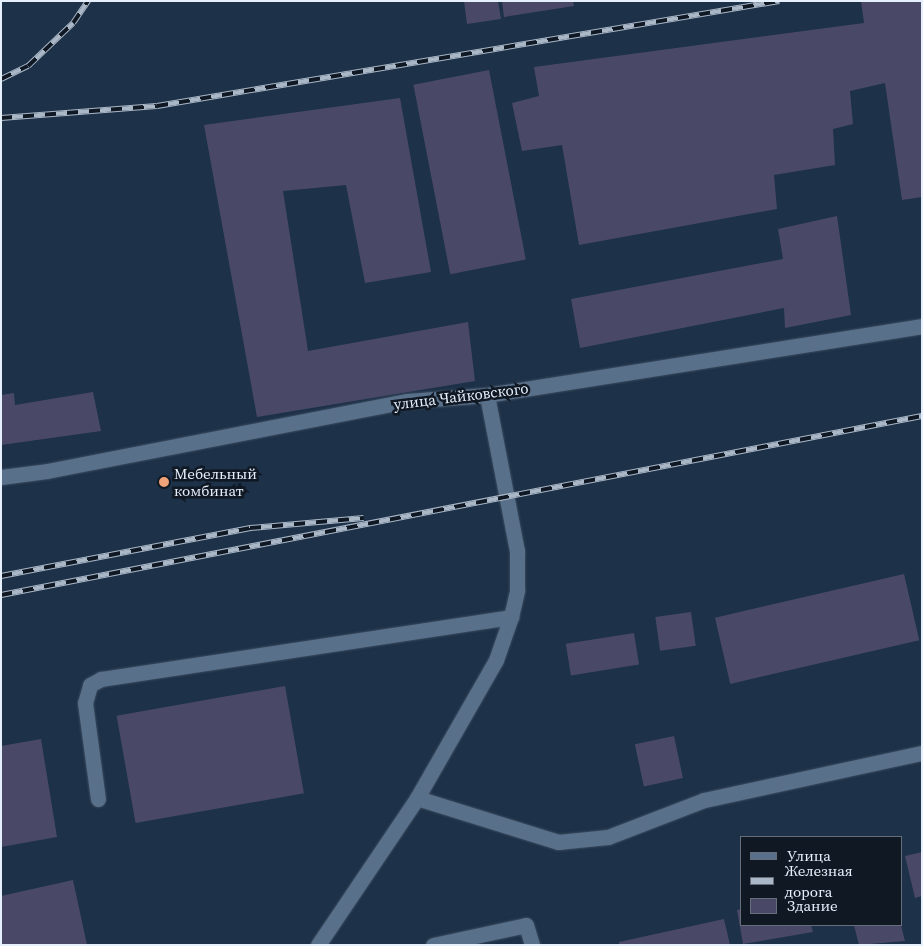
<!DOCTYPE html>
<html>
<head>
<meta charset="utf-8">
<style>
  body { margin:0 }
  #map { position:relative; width:923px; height:946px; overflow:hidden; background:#1d3148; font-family:"Source Serif 4",serif }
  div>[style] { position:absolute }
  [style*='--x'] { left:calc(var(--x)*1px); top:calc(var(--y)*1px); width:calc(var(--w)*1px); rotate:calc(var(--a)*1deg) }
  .building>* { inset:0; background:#494967; transform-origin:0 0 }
  .roads { filter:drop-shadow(0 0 1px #3b4c5f) drop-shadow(0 0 1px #3b4c5f) }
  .minor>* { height:15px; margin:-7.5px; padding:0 7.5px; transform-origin:7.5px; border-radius:7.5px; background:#59708a }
  .rail>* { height:5.5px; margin-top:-2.75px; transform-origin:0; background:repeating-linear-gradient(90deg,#0f1823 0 11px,#aab7c6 0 22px); box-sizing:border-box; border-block:1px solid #aab7c6 }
  .dots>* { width:14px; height:14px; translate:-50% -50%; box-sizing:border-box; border:2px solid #0f1823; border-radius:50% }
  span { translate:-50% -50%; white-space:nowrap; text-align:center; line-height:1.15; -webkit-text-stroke:5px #0f1823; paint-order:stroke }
  .street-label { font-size:15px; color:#e6f0fc }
  .poi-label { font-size:15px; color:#e6f0fc }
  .left { translate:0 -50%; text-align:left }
  .frame { position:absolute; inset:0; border:2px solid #e6f0fc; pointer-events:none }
  .legend { position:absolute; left:740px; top:836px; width:162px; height:90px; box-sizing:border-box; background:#0f1823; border:1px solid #656e7a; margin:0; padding:6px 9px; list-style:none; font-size:15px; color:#e6f0fc }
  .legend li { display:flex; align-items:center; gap:10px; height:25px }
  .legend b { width:25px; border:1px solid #656e7a }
</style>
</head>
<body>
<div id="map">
  <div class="building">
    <i style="clip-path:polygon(464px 1px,498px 1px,501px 19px,467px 24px)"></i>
    <i style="clip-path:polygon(502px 1px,573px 1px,574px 6px,504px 17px)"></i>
    <i style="clip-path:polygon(861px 1px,922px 1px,922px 197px,902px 200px,885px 83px,850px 91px,853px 124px,833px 129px,835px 165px,774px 175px,777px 209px,579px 245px,562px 145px,522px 151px,512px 103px,539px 96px,534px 67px,864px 23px)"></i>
    <i style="left:489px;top:70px;width:193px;height:77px;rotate:79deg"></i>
    <i style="clip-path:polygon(400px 98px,431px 272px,365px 283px,346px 185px,283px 191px,308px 351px,468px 322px,475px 381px,257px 417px,204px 125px)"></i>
    <i style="clip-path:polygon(837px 216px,851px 315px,785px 328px,784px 308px,580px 348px,571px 299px,783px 259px,778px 229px)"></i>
    <i style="clip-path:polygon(93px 392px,101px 431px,1px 445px,1px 395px,14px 393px,15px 405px)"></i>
    <i style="left:904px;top:574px;width:68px;height:194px;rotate:77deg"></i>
    <i style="left:691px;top:612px;width:34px;height:36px;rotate:82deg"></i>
    <i style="left:634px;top:633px;width:32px;height:69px;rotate:81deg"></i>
    <i style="left:285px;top:686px;width:109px;height:171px;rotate:80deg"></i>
    <i style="left:674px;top:736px;width:43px;height:40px;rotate:78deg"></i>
    <i style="clip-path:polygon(41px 739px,57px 837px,1px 847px,1px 746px)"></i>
    <i style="clip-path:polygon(922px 852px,922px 896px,915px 898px,905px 856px)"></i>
    <i style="clip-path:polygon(73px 880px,87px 945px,1px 945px,1px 896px)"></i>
    <i style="clip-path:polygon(742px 909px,742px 925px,811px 925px,813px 932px,743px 944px,737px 910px)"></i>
    <i style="clip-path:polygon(724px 919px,730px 945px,619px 945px,619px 942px)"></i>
    <i style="clip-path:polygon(854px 925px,901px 925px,905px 941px,859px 945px)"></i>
  </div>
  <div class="roads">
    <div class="minor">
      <i style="--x:1;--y:477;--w:46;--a:-7.4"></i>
      <i style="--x:47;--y:471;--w:367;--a:-11"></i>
      <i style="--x:407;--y:401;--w:80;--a:-4.3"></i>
      <i style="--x:487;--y:395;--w:440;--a:-9"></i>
      <i style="--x:417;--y:798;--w:148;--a:17.3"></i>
      <i style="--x:558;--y:842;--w:50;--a:-5.7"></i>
      <i style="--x:608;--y:837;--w:103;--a:-21.1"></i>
      <i style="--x:704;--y:800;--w:223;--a:-12.2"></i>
      <i style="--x:98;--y:799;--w:97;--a:-97.7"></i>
      <i style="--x:85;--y:703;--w:19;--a:-74"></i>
      <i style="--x:90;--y:685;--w:13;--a:-29"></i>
      <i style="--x:101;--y:679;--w:415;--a:-8.6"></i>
      <i style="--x:318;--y:945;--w:177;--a:-56"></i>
      <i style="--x:417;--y:798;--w:159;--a:-60.2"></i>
      <i style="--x:496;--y:660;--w:46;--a:-70.8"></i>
      <i style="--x:511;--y:617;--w:28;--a:-77"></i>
      <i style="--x:517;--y:590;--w:39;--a:-90"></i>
      <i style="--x:517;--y:551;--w:159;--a:-100.9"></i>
      <i style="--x:433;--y:945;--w:95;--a:-12.1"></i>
      <i style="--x:526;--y:925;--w:21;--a:73"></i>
    </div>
  </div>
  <div class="rail">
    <i style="--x:1;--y:79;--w:30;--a:-26"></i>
    <i style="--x:28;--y:66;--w:62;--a:-43.7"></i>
    <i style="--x:73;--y:23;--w:27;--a:-56"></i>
    <i style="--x:1;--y:118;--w:156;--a:-4.4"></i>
    <i style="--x:157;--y:106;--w:631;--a:-9.58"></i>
    <i style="--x:1;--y:576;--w:254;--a:-10.9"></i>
    <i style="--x:250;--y:528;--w:114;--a:-5"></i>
    <i style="--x:1;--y:595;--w:938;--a:-11"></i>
  </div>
  <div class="dots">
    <i style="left:164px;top:482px;background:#efa378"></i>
  </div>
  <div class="street-label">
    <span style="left:461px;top:396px;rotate:-7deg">улица Чайковского</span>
  </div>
  <div class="poi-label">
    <span class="left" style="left:174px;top:482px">Мебельный<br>комбинат</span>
  </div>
  <div class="frame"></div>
  <ul class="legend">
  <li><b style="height:6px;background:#59708a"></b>Улица</li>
  <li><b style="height:6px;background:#aab7c6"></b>Железная дорога</li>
  <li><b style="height:14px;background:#494967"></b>Здание</li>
  </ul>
</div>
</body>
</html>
